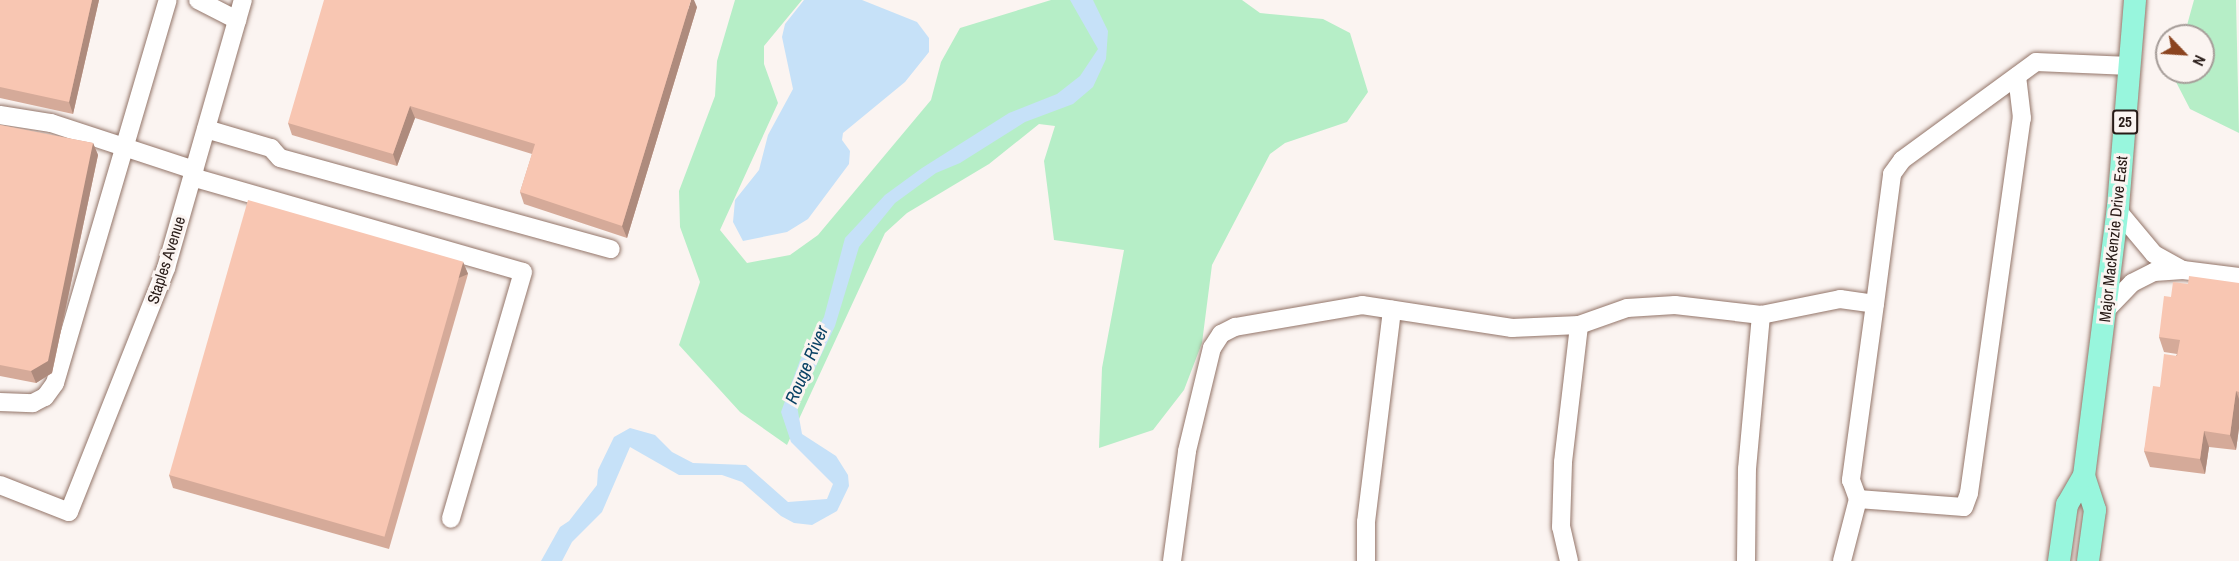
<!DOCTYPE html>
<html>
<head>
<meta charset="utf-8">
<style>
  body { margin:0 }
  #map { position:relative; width:2239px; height:561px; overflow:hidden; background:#fbf4f1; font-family:"Archivo Narrow",sans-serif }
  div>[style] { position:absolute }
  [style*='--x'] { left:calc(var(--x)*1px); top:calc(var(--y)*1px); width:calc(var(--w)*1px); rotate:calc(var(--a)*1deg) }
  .green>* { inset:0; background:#b6eec7 }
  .water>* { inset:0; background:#c6e1f8 }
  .roads { filter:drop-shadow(0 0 2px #937569) drop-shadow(0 0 2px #937569) }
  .minor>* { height:18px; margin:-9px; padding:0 9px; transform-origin:9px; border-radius:9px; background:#fff }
  .major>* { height:22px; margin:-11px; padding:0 11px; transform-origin:11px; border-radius:11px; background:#98f6dd }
  .wall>* { inset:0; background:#d5aa99 }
  .shaded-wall>* { inset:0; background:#ae8b7d; transform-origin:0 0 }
  .building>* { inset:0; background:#f8c6b2; transform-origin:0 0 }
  span { translate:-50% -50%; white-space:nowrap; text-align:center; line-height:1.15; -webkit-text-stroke:6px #fbf4f1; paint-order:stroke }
  .shield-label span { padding:2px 4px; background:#fbf4f1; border:2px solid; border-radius:4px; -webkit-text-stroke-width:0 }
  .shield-label { font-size:15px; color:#271a16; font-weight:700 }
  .street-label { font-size:16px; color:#271a16 }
  .water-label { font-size:18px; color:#094164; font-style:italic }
  .north { position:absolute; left:2155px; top:24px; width:60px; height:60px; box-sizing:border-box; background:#fbf4f1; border:2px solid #a69d99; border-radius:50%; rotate:115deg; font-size:16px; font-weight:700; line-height:24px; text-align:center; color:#271a16 }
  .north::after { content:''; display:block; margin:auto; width:21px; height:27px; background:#8b4420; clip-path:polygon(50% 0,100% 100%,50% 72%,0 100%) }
</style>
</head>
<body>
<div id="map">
  <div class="green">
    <i style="clip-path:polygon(735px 0,802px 0,764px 46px,764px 64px,778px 103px,720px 230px,747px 263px,790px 255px,818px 235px,931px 100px,941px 62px,960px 28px,1051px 0,1242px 0,1260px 13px,1323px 19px,1350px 33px,1368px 92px,1347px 122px,1285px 143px,1270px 154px,1212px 265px,1202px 343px,1184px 390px,1153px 430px,1099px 448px,1102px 368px,1124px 250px,1054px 240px,1044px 161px,1055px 126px,1039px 124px,989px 164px,907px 213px,885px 233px,787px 445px,740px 412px,679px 345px,700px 282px,680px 227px,679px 191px,715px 96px,717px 61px)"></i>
    <i style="clip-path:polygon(2194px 0,2236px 0,2239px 133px,2190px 109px,2175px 80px,2177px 72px,2203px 72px,2203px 36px,2184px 36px)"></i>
  </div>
  <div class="water">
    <i style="clip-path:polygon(804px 0,862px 0,917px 22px,929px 38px,929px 52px,905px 82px,843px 133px,842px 140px,850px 151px,849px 164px,808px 219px,787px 232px,743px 241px,733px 222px,735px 200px,759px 170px,768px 135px,793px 89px,782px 37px,785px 24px)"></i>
    <i style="clip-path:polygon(1070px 0,1093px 0,1108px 31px,1106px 59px,1093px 87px,1073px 104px,1025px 122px,960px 163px,936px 173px,895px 203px,859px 247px,835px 326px,797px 406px,802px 434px,836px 456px,848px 475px,849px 486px,837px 511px,812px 525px,794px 523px,781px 516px,742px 482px,722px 475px,679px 475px,630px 447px,602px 512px,572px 542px,562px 561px,541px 561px,560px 527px,569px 521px,597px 485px,598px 470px,614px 437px,630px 428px,655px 435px,672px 452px,693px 463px,746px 465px,788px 502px,827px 499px,833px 484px,791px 442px,781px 412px,800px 360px,824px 317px,845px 238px,885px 195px,922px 168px,1009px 113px,1057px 94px,1080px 76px,1098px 49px)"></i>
  </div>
  <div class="roads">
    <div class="minor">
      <i style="--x:198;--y:0;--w:44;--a:27.1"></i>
      <i style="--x:0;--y:115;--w:52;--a:8.9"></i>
      <i style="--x:51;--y:123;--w:151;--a:18.2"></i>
      <i style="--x:206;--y:129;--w:68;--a:16.3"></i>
      <i style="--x:271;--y:148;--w:13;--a:48"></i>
      <i style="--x:280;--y:158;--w:343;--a:15.4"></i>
      <i style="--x:192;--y:177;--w:344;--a:16"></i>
      <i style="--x:523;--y:272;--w:257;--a:106.3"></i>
      <i style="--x:2118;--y:211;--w:56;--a:50.1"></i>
      <i style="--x:2154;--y:254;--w:33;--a:29"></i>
      <i style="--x:1875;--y:304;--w:131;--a:-82.5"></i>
      <i style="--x:1892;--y:174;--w:17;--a:-54"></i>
      <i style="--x:1902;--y:160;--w:166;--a:-36.2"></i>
      <i style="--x:2036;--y:62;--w:94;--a:2.4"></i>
      <i style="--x:2105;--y:311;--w:39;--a:-46"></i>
      <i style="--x:2132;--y:283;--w:25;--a:-27"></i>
      <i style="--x:2154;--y:272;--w:29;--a:-4"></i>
      <i style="--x:2183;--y:270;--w:56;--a:7.1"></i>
      <i style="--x:0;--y:402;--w:33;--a:2"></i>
      <i style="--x:33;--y:403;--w:13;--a:-27"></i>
      <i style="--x:45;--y:397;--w:17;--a:-54"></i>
      <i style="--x:55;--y:383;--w:399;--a:-73.6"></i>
      <i style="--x:0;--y:485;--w:74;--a:21.4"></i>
      <i style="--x:69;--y:512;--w:263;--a:-68.3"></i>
      <i style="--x:166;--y:268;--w:279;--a:-74"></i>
      <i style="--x:1858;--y:499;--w:106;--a:4.3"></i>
      <i style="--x:1964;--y:507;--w:15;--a:-70"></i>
      <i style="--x:1969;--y:493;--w:379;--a:-82"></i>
      <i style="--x:2022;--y:118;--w:42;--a:-96.8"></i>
      <i style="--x:1172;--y:561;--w:111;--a:-82.2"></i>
      <i style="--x:1187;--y:451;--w:106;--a:-76.4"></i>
      <i style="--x:1212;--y:348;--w:17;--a:-57"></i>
      <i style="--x:1221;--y:334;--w:16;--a:-27"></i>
      <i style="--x:1235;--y:327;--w:129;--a:-9.8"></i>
      <i style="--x:1362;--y:305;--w:152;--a:8.7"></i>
      <i style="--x:1512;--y:328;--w:67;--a:-2.6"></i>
      <i style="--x:1579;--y:325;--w:51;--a:-19.5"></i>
      <i style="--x:1627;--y:308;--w:48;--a:-3.6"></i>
      <i style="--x:1675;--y:305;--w:87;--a:6.6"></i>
      <i style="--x:1761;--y:315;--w:81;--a:-11.4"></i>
      <i style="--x:1840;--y:299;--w:35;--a:8"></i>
      <i style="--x:1875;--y:304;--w:178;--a:97.8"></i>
      <i style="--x:1851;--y:480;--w:20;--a:70"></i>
      <i style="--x:1858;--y:499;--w:64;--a:104.5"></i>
      <i style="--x:1366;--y:561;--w:39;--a:-90"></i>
      <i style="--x:1366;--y:522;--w:214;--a:-83"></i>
      <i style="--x:1569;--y:561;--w:35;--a:-103"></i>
      <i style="--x:1561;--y:527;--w:65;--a:-88.2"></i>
      <i style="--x:1563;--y:462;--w:138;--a:-83.3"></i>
      <i style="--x:1746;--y:561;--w:92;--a:-89.4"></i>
      <i style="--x:1747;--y:469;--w:155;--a:-84.8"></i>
    </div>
    <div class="major">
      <i style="--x:2084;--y:476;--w:36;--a:72"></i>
      <i style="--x:2095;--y:510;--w:51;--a:97.8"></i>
      <i style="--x:2059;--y:561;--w:57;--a:-81.9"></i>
      <i style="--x:2067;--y:505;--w:34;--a:-60"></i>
      <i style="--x:2084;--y:476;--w:271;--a:-82.8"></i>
      <i style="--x:2118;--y:207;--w:208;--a:-85.3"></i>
    </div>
  </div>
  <div class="wall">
    <i style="clip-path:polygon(0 0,99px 0,73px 114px,0 98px)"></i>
    <i style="clip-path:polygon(697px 7px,627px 238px,524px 204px,520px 192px,532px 154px,415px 118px,397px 166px,292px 135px,288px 123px)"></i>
    <i style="clip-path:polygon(0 125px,93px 143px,98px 155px,52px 373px,36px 383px,0 376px)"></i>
    <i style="clip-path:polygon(463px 262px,468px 274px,389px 549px,173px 488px,169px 475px)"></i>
    <i style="clip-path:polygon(2239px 283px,2239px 428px,2236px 450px,2209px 447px,2205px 474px,2150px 467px,2144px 451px,2160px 387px,2177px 354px,2164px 352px,2159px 337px,2171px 297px,2188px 284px)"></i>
  </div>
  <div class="shaded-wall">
    <i style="clip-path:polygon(92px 0,99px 0,73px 114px,69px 102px)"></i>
    <i style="clip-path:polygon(691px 0,694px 0,697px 7px,627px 238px,622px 226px)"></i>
    <i style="clip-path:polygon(410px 106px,415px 118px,397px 166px,393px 154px)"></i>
    <i style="clip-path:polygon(93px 143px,98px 155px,52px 373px,36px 383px,31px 371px)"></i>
    <i style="left:463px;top:262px;width:13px;height:286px;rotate:67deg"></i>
    <i style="clip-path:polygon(2236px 391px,2239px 399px,2239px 428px,2236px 450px,2230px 435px)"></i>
    <i style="clip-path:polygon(2204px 431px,2209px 447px,2205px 474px,2200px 459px)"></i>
  </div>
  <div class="building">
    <i style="clip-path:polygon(0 0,92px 0,69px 102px,0 87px)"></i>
    <i style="clip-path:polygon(324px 0,691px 0,622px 226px,520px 192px,535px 144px,410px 106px,393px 154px,288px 123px)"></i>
    <i style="clip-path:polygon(0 125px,93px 143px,48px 361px,31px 371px,0 365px)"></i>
    <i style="left:248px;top:200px;width:224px;height:286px;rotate:16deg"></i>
    <i style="clip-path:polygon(2189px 276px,2239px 283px,2239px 392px,2236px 391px,2230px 435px,2204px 431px,2200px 459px,2144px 451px,2153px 386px,2160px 387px,2164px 354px,2177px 356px,2180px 340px,2159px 337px,2164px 296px,2171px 297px,2173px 282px,2188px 284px)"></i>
  </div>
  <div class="shield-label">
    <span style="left:2125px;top:122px">25</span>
  </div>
  <div class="street-label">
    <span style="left:2113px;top:239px;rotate:-84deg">Major MacKenzie Drive East</span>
    <span style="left:166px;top:260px;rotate:-72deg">Staples Avenue</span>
  </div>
  <div class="water-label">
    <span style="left:807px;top:365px;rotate:-67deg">Rouge River</span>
  </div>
  <div class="north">N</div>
</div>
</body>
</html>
